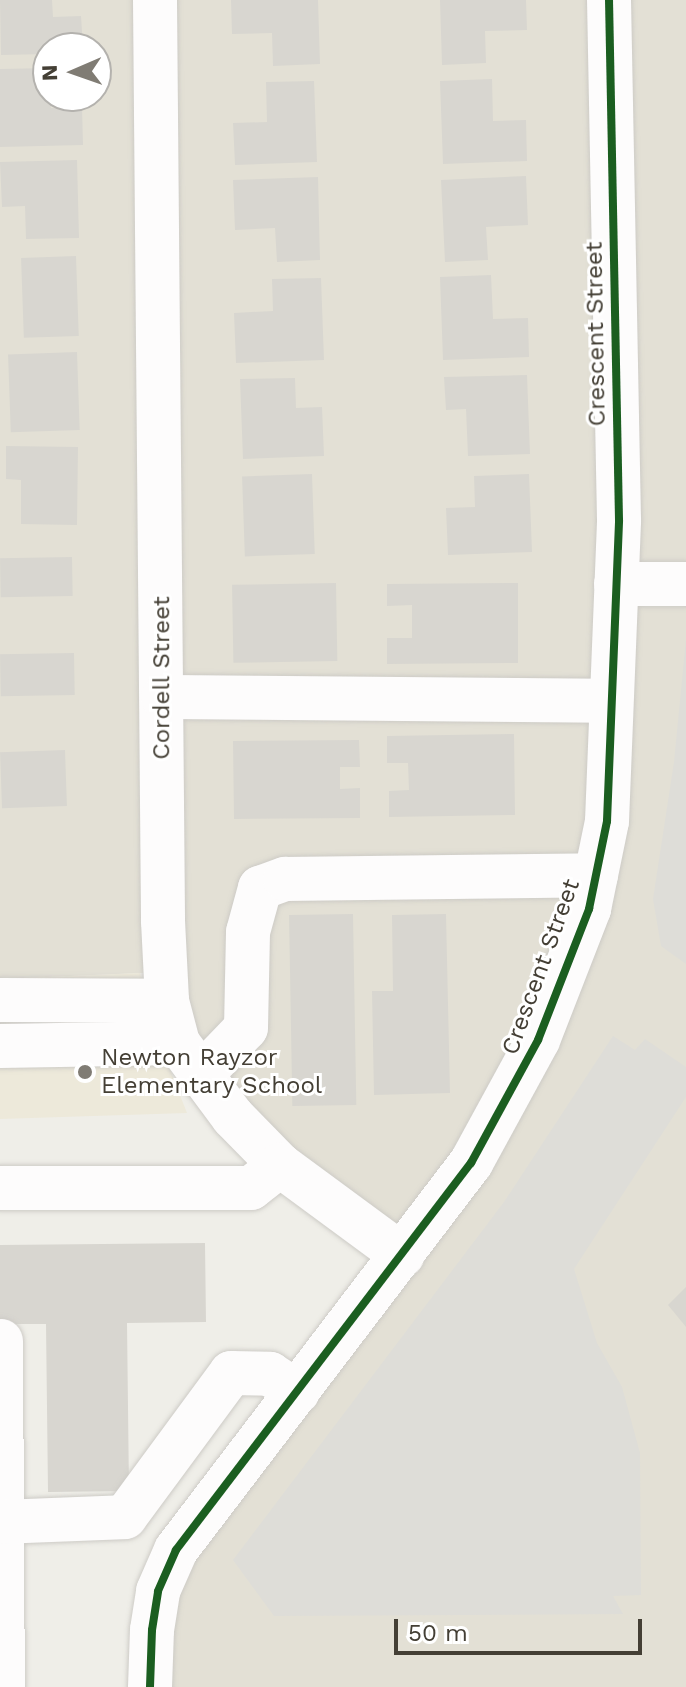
<!DOCTYPE html>
<html>
<head>
<meta charset="utf-8">
<style>
  body { margin:0 }
  #map { position:relative; width:686px; height:1687px; overflow:hidden; background:#efeee8; font-family:"Work Sans",sans-serif }
  div>[style] { position:absolute }
  [style*='--x'] { left:calc(var(--x)*1px); top:calc(var(--y)*1px); width:calc(var(--w)*1px); rotate:calc(var(--a)*1deg) }
  .residential>* { inset:0; background:#e3e0d5 }
  .education>* { inset:0; background:#ede9da }
  .parking>* { inset:0; background:#deddd8 }
  .building>* { inset:0; background:#d8d6d0; transform-origin:0 0 }
  .roads { filter:drop-shadow(0 0 2px #cdcbc6) drop-shadow(0 0 2px #cdcbc6) }
  .minor>* { height:44px; margin:-22px; padding:0 22px; transform-origin:22px; border-radius:22px; background:#fdfcfc }
  .cycleway>* { height:8px; margin:-4px; padding:0 4px; transform-origin:4px; border-radius:4px; background:#1b5e20 }
  .dots>* { width:22px; height:22px; translate:-50% -50%; box-sizing:border-box; border:4px solid #fff; border-radius:50% }
  span { translate:-50% -50%; white-space:nowrap; text-align:center; line-height:1.15; -webkit-text-stroke:6px #fff; paint-order:stroke }
  .street-label { font-size:24px; color:#443f35 }
  .poi-label { font-size:24px; color:#443f35 }
  .left { translate:0 -50%; text-align:left }
  .north { position:absolute; left:32px; top:32px; width:80px; height:80px; box-sizing:border-box; background:#fff; border:2px solid #b4b2ae; border-radius:50%; rotate:268deg; font-size:22px; font-weight:700; line-height:32px; text-align:center; color:#443f35 }
  .north::after { content:''; display:block; margin:auto; width:28px; height:36px; background:#807c74; clip-path:polygon(50% 0,100% 100%,50% 72%,0 100%) }
  .scale { position:absolute; left:394px; top:1619px; width:248px; height:36px; box-sizing:border-box; border:4px solid #443f35; border-top:0; padding-left:10px; font-size:24px; line-height:28px; white-space:nowrap; color:#443f35; -webkit-text-stroke:6px #fff; paint-order:stroke }
</style>
</head>
<body>
<div id="map">
  <div class="residential">
    <i style="clip-path:polygon(evenodd,0 0,686px 0,686px 1687px,150px 1687px,158px 1591px,403px 1255px,233px 1117px,165px 972px,0 979px,0 0,48px 48px,96px 48px,96px 96px,48px 96px,48px 48px)"></i>
  </div>
  <div class="education">
    <i style="clip-path:polygon(140px 973px,155px 1031px,187px 1113px,0 1119px,0 979px)"></i>
  </div>
  <div class="parking">
    <i style="clip-path:polygon(686px 639px,686px 964px,661px 946px,653px 899px,674px 762px)"></i>
    <i style="clip-path:polygon(613px 1036px,635px 1050px,645px 1039px,686px 1067px,686px 1097px,574px 1269px,597px 1343px,622px 1387px,640px 1453px,641px 1595px,613px 1596px,623px 1614px,274px 1616px,233px 1560px,504px 1202px)"></i>
  </div>
  <div class="building">
    <i style="clip-path:polygon(0 0,52px 0,53px 17px,81px 16px,83px 48px,48px 48px,48px 54px,1px 55px)"></i>
    <i style="clip-path:polygon(231px 0,318px 0,320px 64px,273px 66px,272px 33px,232px 34px)"></i>
    <i style="clip-path:polygon(440px 0,526px 0,527px 30px,485px 31px,486px 63px,442px 65px)"></i>
    <i style="clip-path:polygon(48px 68px,51px 108px,82px 107px,83px 145px,0 147px,0 69px)"></i>
    <i style="clip-path:polygon(492px 79px,493px 121px,526px 120px,527px 161px,443px 164px,440px 81px)"></i>
    <i style="clip-path:polygon(314px 81px,317px 162px,235px 165px,233px 123px,267px 122px,266px 82px)"></i>
    <i style="clip-path:polygon(77px 160px,79px 238px,26px 239px,25px 206px,2px 207px,0 162px)"></i>
    <i style="clip-path:polygon(526px 176px,528px 225px,486px 227px,488px 260px,445px 262px,441px 180px)"></i>
    <i style="clip-path:polygon(318px 177px,320px 260px,277px 262px,275px 228px,235px 230px,233px 180px)"></i>
    <i style="left:76px;top:256px;width:80px;height:55px;rotate:88deg"></i>
    <i style="clip-path:polygon(491px 275px,493px 319px,528px 318px,529px 357px,443px 360px,440px 277px)"></i>
    <i style="clip-path:polygon(321px 278px,324px 360px,236px 363px,234px 313px,273px 311px,272px 279px)"></i>
    <i style="left:77px;top:352px;width:78px;height:69px;rotate:88deg"></i>
    <i style="clip-path:polygon(527px 375px,530px 454px,468px 456px,466px 409px,446px 410px,444px 377px)"></i>
    <i style="clip-path:polygon(295px 378px,296px 408px,322px 407px,324px 456px,243px 459px,240px 379px)"></i>
    <i style="clip-path:polygon(6px 446px,78px 447px,77px 525px,21px 524px,21px 480px,6px 479px)"></i>
    <i style="left:312px;top:474px;width:80px;height:70px;rotate:88deg"></i>
    <i style="clip-path:polygon(529px 474px,532px 552px,448px 555px,446px 508px,475px 507px,474px 476px)"></i>
    <i style="left:72px;top:557px;width:39px;height:72px;rotate:89deg"></i>
    <i style="left:336px;top:583px;width:78px;height:104px;rotate:89deg"></i>
    <i style="clip-path:polygon(518px 583px,518px 663px,387px 664px,387px 638px,412px 638px,412px 605px,387px 606px,387px 584px)"></i>
    <i style="left:74px;top:653px;width:42px;height:74px;rotate:89deg"></i>
    <i style="clip-path:polygon(514px 734px,515px 815px,389px 817px,389px 791px,409px 790px,408px 763px,387px 763px,387px 736px)"></i>
    <i style="clip-path:polygon(359px 740px,360px 767px,340px 767px,340px 789px,360px 788px,360px 818px,234px 819px,233px 741px)"></i>
    <i style="left:65px;top:750px;width:56px;height:65px;rotate:88deg"></i>
    <i style="left:353px;top:914px;width:191px;height:64px;rotate:89deg"></i>
    <i style="clip-path:polygon(446px 914px,450px 1093px,374px 1095px,372px 991px,393px 991px,392px 915px)"></i>
    <i style="clip-path:polygon(205px 1243px,206px 1322px,127px 1323px,129px 1491px,48px 1492px,46px 1324px,0 1324px,0 1245px)"></i>
    <i style="clip-path:polygon(686px 1287px,686px 1327px,668px 1305px)"></i>
  </div>
  <div class="roads">
    <div class="minor">
      <i style="--x:155;--y:0;--w:921;--a:89.5"></i>
      <i style="--x:163;--y:921;--w:80;--a:87.1"></i>
      <i style="--x:167;--y:1001;--w:43;--a:75.3"></i>
      <i style="--x:178;--y:1043;--w:92;--a:53.4"></i>
      <i style="--x:233;--y:1117;--w:67;--a:45.6"></i>
      <i style="--x:280;--y:1165;--w:152;--a:36.4"></i>
      <i style="--x:616;--y:584;--w:70;--a:0"></i>
      <i style="--x:163;--y:697;--w:448;--a:0.5"></i>
      <i style="--x:0;--y:1000;--w:167;--a:0.3"></i>
      <i style="--x:0;--y:1046;--w:178;--a:-1"></i>
      <i style="--x:200;--y:1076;--w:66;--a:-46.2"></i>
      <i style="--x:246;--y:1028;--w:96;--a:-88.8"></i>
      <i style="--x:248;--y:932;--w:46;--a:-74.7"></i>
      <i style="--x:260;--y:888;--w:27;--a:-20"></i>
      <i style="--x:285;--y:879;--w:311;--a:-0.7"></i>
      <i style="--x:0;--y:1188;--w:251;--a:0"></i>
      <i style="--x:251;--y:1188;--w:37;--a:-38"></i>
      <i style="--x:1;--y:1341;--w:346;--a:89.7"></i>
      <i style="--x:3;--y:1522;--w:122;--a:-2.3"></i>
      <i style="--x:125;--y:1517;--w:179;--a:-53.6"></i>
      <i style="--x:231;--y:1373;--w:39;--a:1"></i>
      <i style="--x:270;--y:1374;--w:33;--a:33"></i>
      <i style="--x:150;--y:1687;--w:57;--a:-88"></i>
      <i style="--x:152;--y:1630;--w:39;--a:-81"></i>
      <i style="--x:158;--y:1591;--w:45;--a:-66.3"></i>
      <i style="--x:176;--y:1550;--w:487;--a:-52.7"></i>
      <i style="--x:471;--y:1163;--w:140;--a:-61.4"></i>
      <i style="--x:538;--y:1040;--w:141;--a:-68.7"></i>
      <i style="--x:589;--y:909;--w:90;--a:-78.4"></i>
      <i style="--x:607;--y:821;--w:301;--a:-87.7"></i>
      <i style="--x:619;--y:520;--w:520;--a:-91.1"></i>
    </div>
  </div>
  <div class="cycleway">
    <i style="--x:150;--y:1687;--w:57;--a:-88"></i>
    <i style="--x:152;--y:1630;--w:39;--a:-81"></i>
    <i style="--x:158;--y:1591;--w:45;--a:-66.3"></i>
    <i style="--x:176;--y:1550;--w:487;--a:-52.7"></i>
    <i style="--x:471;--y:1163;--w:140;--a:-61.4"></i>
    <i style="--x:538;--y:1040;--w:141;--a:-68.7"></i>
    <i style="--x:589;--y:909;--w:90;--a:-78.4"></i>
    <i style="--x:607;--y:821;--w:301;--a:-87.7"></i>
    <i style="--x:619;--y:520;--w:520;--a:-91.1"></i>
  </div>
  <div class="dots">
    <i style="left:85px;top:1072px;background:#807c74"></i>
  </div>
  <div class="street-label">
    <span style="left:596px;top:334px;rotate:-91deg">Crescent Street</span>
    <span style="left:162px;top:678px;rotate:-90deg">Cordell Street</span>
    <span style="left:541px;top:967px;rotate:-70deg">Crescent Street</span>
  </div>
  <div class="poi-label">
    <span class="left" style="left:101px;top:1072px">Newton Rayzor<br>Elementary School</span>
  </div>
  <div class="north">N</div>
  <div class="scale">50 m</div>
</div>
</body>
</html>
